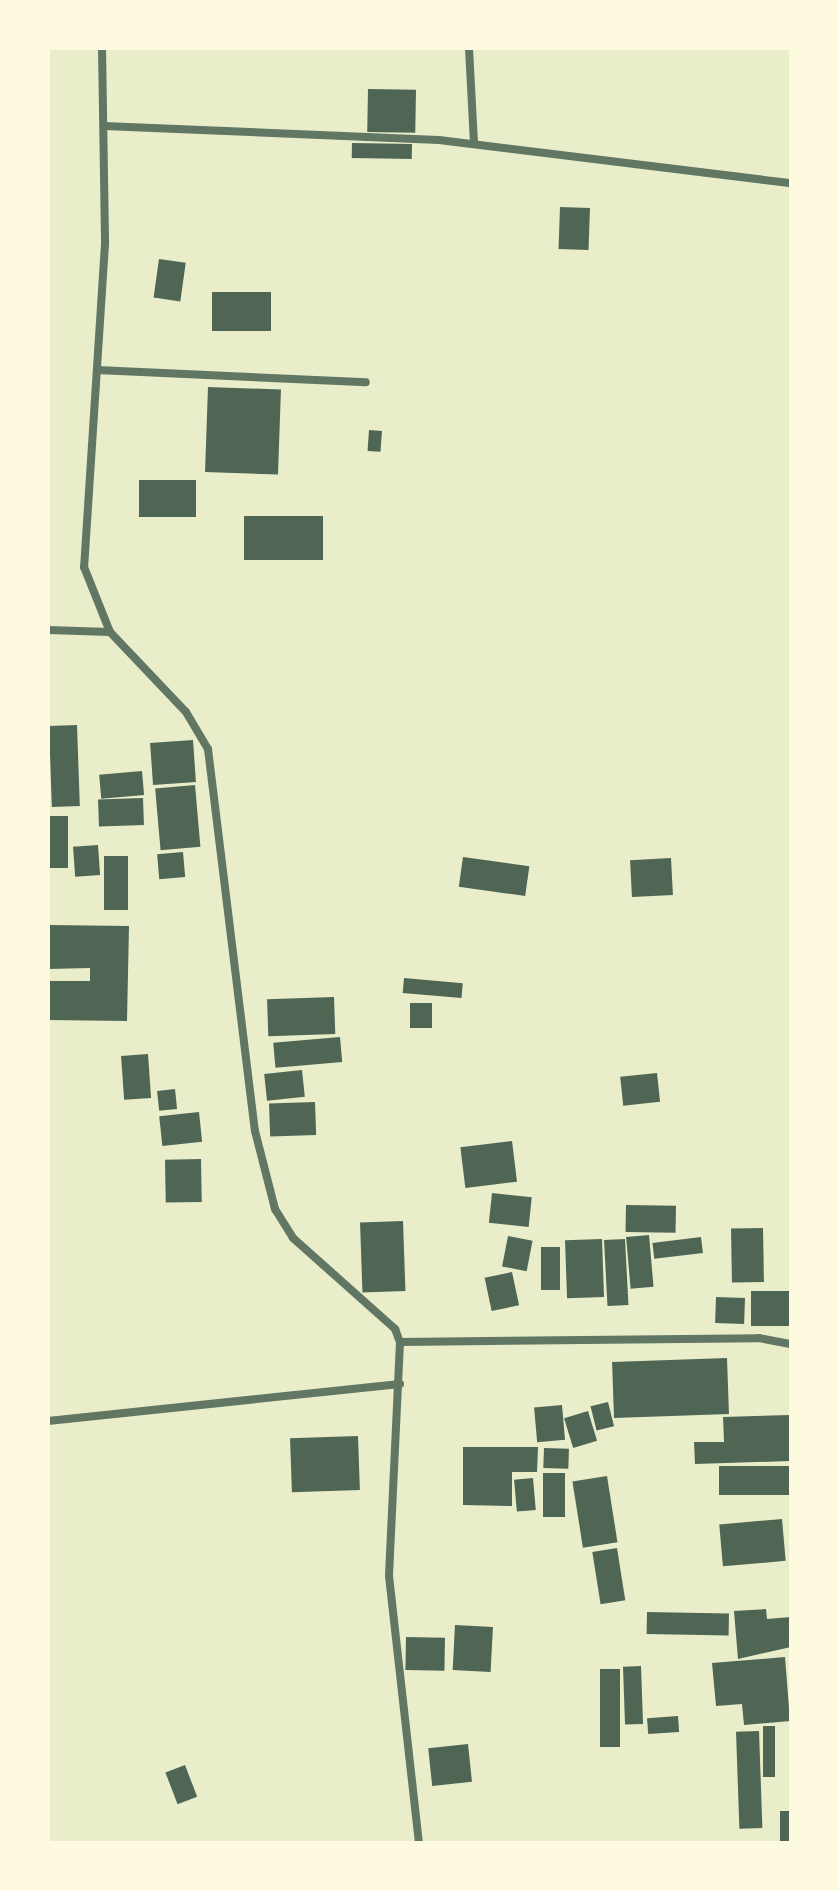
<!DOCTYPE html>
<html>
<head>
<meta charset="utf-8">
<style>
  body { margin:0 }
  #map { position:relative; width:839px; height:1891px; overflow:hidden; background:#e9edc9; font-family:"DejaVu Sans",sans-serif }
  div>[style] { position:absolute }
  [style*='--x'] { left:calc(var(--x)*1px); top:calc(var(--y)*1px); width:calc(var(--w)*1px); rotate:calc(var(--a)*1deg) }
  .building>* { inset:0; background:#4f6655; transform-origin:0 0 }
  .minor>* { height:8px; margin:-4px; padding:0 4px; transform-origin:4px; border-radius:4px; background:#617663 }
  span { translate:-50% -50%; white-space:nowrap; text-align:center; line-height:1.15; -webkit-text-stroke:6px #fefae0; paint-order:stroke }
  .frame { position:absolute; inset:0; border:50px solid #fefae0; pointer-events:none }
</style>
</head>
<body>
<div id="map">
  <div class="building">
    <i style="left:368px;top:89px;width:48px;height:43px;rotate:1deg"></i>
    <i style="left:352px;top:143px;width:60px;height:15px;rotate:1deg"></i>
    <i style="left:560px;top:207px;width:30px;height:42px;rotate:2deg"></i>
    <i style="left:159px;top:259px;width:27px;height:39px;rotate:8deg"></i>
    <i style="left:212px;top:292px;width:59px;height:39px"></i>
    <i style="left:208px;top:387px;width:73px;height:85px;rotate:2deg"></i>
    <i style="left:369px;top:430px;width:13px;height:21px;rotate:4deg"></i>
    <i style="left:139px;top:480px;width:57px;height:37px"></i>
    <i style="left:244px;top:516px;width:79px;height:44px"></i>
    <i style="left:77px;top:725px;width:81px;height:28px;rotate:88deg"></i>
    <i style="left:193px;top:740px;width:42px;height:43px;rotate:86deg"></i>
    <i style="left:142px;top:771px;width:24px;height:43px;rotate:85deg"></i>
    <i style="left:195px;top:785px;width:62px;height:40px;rotate:85deg"></i>
    <i style="left:143px;top:798px;width:27px;height:45px;rotate:88deg"></i>
    <i style="left:48px;top:816px;width:20px;height:52px"></i>
    <i style="left:98px;top:845px;width:30px;height:25px;rotate:86deg"></i>
    <i style="left:183px;top:852px;width:25px;height:26px;rotate:85deg"></i>
    <i style="left:104px;top:856px;width:24px;height:54px"></i>
    <i style="left:463px;top:857px;width:67px;height:30px;rotate:8deg"></i>
    <i style="left:671px;top:858px;width:37px;height:41px;rotate:87deg"></i>
    <i style="clip-path:polygon(48px 925px,129px 926px,127px 1021px,48px 1020px,48px 981px,90px 981px,90px 968px,48px 969px)"></i>
    <i style="left:404px;top:978px;width:59px;height:15px;rotate:5deg"></i>
    <i style="left:334px;top:997px;width:37px;height:67px;rotate:88deg"></i>
    <i style="left:410px;top:1003px;width:22px;height:25px"></i>
    <i style="left:340px;top:1037px;width:25px;height:67px;rotate:85deg"></i>
    <i style="left:148px;top:1054px;width:44px;height:27px;rotate:86deg"></i>
    <i style="left:302px;top:1070px;width:27px;height:38px;rotate:84deg"></i>
    <i style="left:657px;top:1073px;width:29px;height:37px;rotate:84deg"></i>
    <i style="left:175px;top:1089px;width:20px;height:18px;rotate:84deg"></i>
    <i style="left:315px;top:1102px;width:33px;height:46px;rotate:88deg"></i>
    <i style="left:199px;top:1112px;width:30px;height:40px;rotate:84deg"></i>
    <i style="left:512px;top:1141px;width:41px;height:52px;rotate:83deg"></i>
    <i style="left:201px;top:1159px;width:43px;height:36px;rotate:89deg"></i>
    <i style="left:492px;top:1193px;width:40px;height:30px;rotate:6deg"></i>
    <i style="left:626px;top:1205px;width:50px;height:27px;rotate:1deg"></i>
    <i style="left:403px;top:1221px;width:70px;height:43px;rotate:88deg"></i>
    <i style="left:763px;top:1228px;width:54px;height:32px;rotate:89deg"></i>
    <i style="left:649px;top:1235px;width:52px;height:23px;rotate:85deg"></i>
    <i style="left:508px;top:1236px;width:25px;height:31px;rotate:11deg"></i>
    <i style="left:701px;top:1237px;width:16px;height:49px;rotate:83deg"></i>
    <i style="left:602px;top:1239px;width:58px;height:37px;rotate:88deg"></i>
    <i style="left:625px;top:1239px;width:66px;height:21px;rotate:87deg"></i>
    <i style="left:541px;top:1247px;width:19px;height:43px"></i>
    <i style="left:512px;top:1272px;width:34px;height:28px;rotate:78deg"></i>
    <i style="left:791px;top:1291px;width:35px;height:40px;rotate:90deg"></i>
    <i style="left:745px;top:1298px;width:26px;height:29px;rotate:92deg"></i>
    <i style="left:727px;top:1358px;width:56px;height:115px;rotate:88deg"></i>
    <i style="left:608px;top:1402px;width:25px;height:18px;rotate:76deg"></i>
    <i style="left:562px;top:1405px;width:35px;height:28px;rotate:85deg"></i>
    <i style="left:588px;top:1411px;width:31px;height:25px;rotate:73deg"></i>
    <i style="clip-path:polygon(791px 1415px,791px 1461px,695px 1464px,694px 1442px,724px 1442px,723px 1417px)"></i>
    <i style="left:358px;top:1436px;width:54px;height:68px;rotate:88deg"></i>
    <i style="clip-path:polygon(463px 1447px,538px 1447px,537px 1472px,512px 1472px,512px 1506px,463px 1505px)"></i>
    <i style="left:544px;top:1448px;width:25px;height:20px;rotate:2deg"></i>
    <i style="left:791px;top:1466px;width:29px;height:72px;rotate:90deg"></i>
    <i style="left:543px;top:1473px;width:22px;height:44px"></i>
    <i style="left:607px;top:1476px;width:67px;height:35px;rotate:81deg"></i>
    <i style="left:533px;top:1478px;width:32px;height:19px;rotate:85deg"></i>
    <i style="left:782px;top:1519px;width:42px;height:63px;rotate:85deg"></i>
    <i style="left:617px;top:1548px;width:53px;height:25px;rotate:81deg"></i>
    <i style="clip-path:polygon(766px 1609px,767px 1619px,791px 1617px,791px 1647px,738px 1659px,734px 1611px)"></i>
    <i style="left:647px;top:1612px;width:82px;height:22px;rotate:1deg"></i>
    <i style="left:455px;top:1625px;width:38px;height:45px;rotate:3deg"></i>
    <i style="left:406px;top:1637px;width:39px;height:33px;rotate:1deg"></i>
    <i style="clip-path:polygon(785px 1657px,790px 1721px,744px 1725px,742px 1704px,716px 1706px,712px 1663px)"></i>
    <i style="left:641px;top:1666px;width:58px;height:18px;rotate:88deg"></i>
    <i style="left:600px;top:1669px;width:20px;height:78px"></i>
    <i style="left:678px;top:1716px;width:16px;height:31px;rotate:86deg"></i>
    <i style="left:775px;top:1726px;width:51px;height:12px;rotate:90deg"></i>
    <i style="left:759px;top:1731px;width:97px;height:23px;rotate:88deg"></i>
    <i style="left:468px;top:1744px;width:38px;height:40px;rotate:84deg"></i>
    <i style="left:185px;top:1765px;width:34px;height:21px;rotate:69deg"></i>
    <i style="left:780px;top:1811px;width:11px;height:32px"></i>
  </div>
  <div class="minor">
    <i style="--x:102;--y:48;--w:196;--a:89.1"></i>
    <i style="--x:105;--y:244;--w:324;--a:93.7"></i>
    <i style="--x:84;--y:567;--w:70;--a:68.2"></i>
    <i style="--x:110;--y:632;--w:110;--a:46.5"></i>
    <i style="--x:186;--y:712;--w:43;--a:59.3"></i>
    <i style="--x:208;--y:749;--w:385;--a:83"></i>
    <i style="--x:255;--y:1131;--w:81;--a:75.6"></i>
    <i style="--x:275;--y:1209;--w:34;--a:58"></i>
    <i style="--x:293;--y:1238;--w:137;--a:41.7"></i>
    <i style="--x:395;--y:1329;--w:14;--a:69"></i>
    <i style="--x:400;--y:1342;--w:234;--a:92.7"></i>
    <i style="--x:389;--y:1576;--w:269;--a:83.6"></i>
    <i style="--x:469;--y:48;--w:96;--a:87"></i>
    <i style="--x:104;--y:126;--w:335;--a:2.4"></i>
    <i style="--x:439;--y:140;--w:355;--a:7"></i>
    <i style="--x:97;--y:370;--w:269;--a:2.6"></i>
    <i style="--x:48;--y:630;--w:62;--a:1.8"></i>
    <i style="--x:400;--y:1342;--w:359;--a:-0.6"></i>
    <i style="--x:759;--y:1338;--w:33;--a:11"></i>
    <i style="--x:48;--y:1421;--w:354;--a:-6"></i>
  </div>
  <div class="frame"></div>
</div>
</body>
</html>
